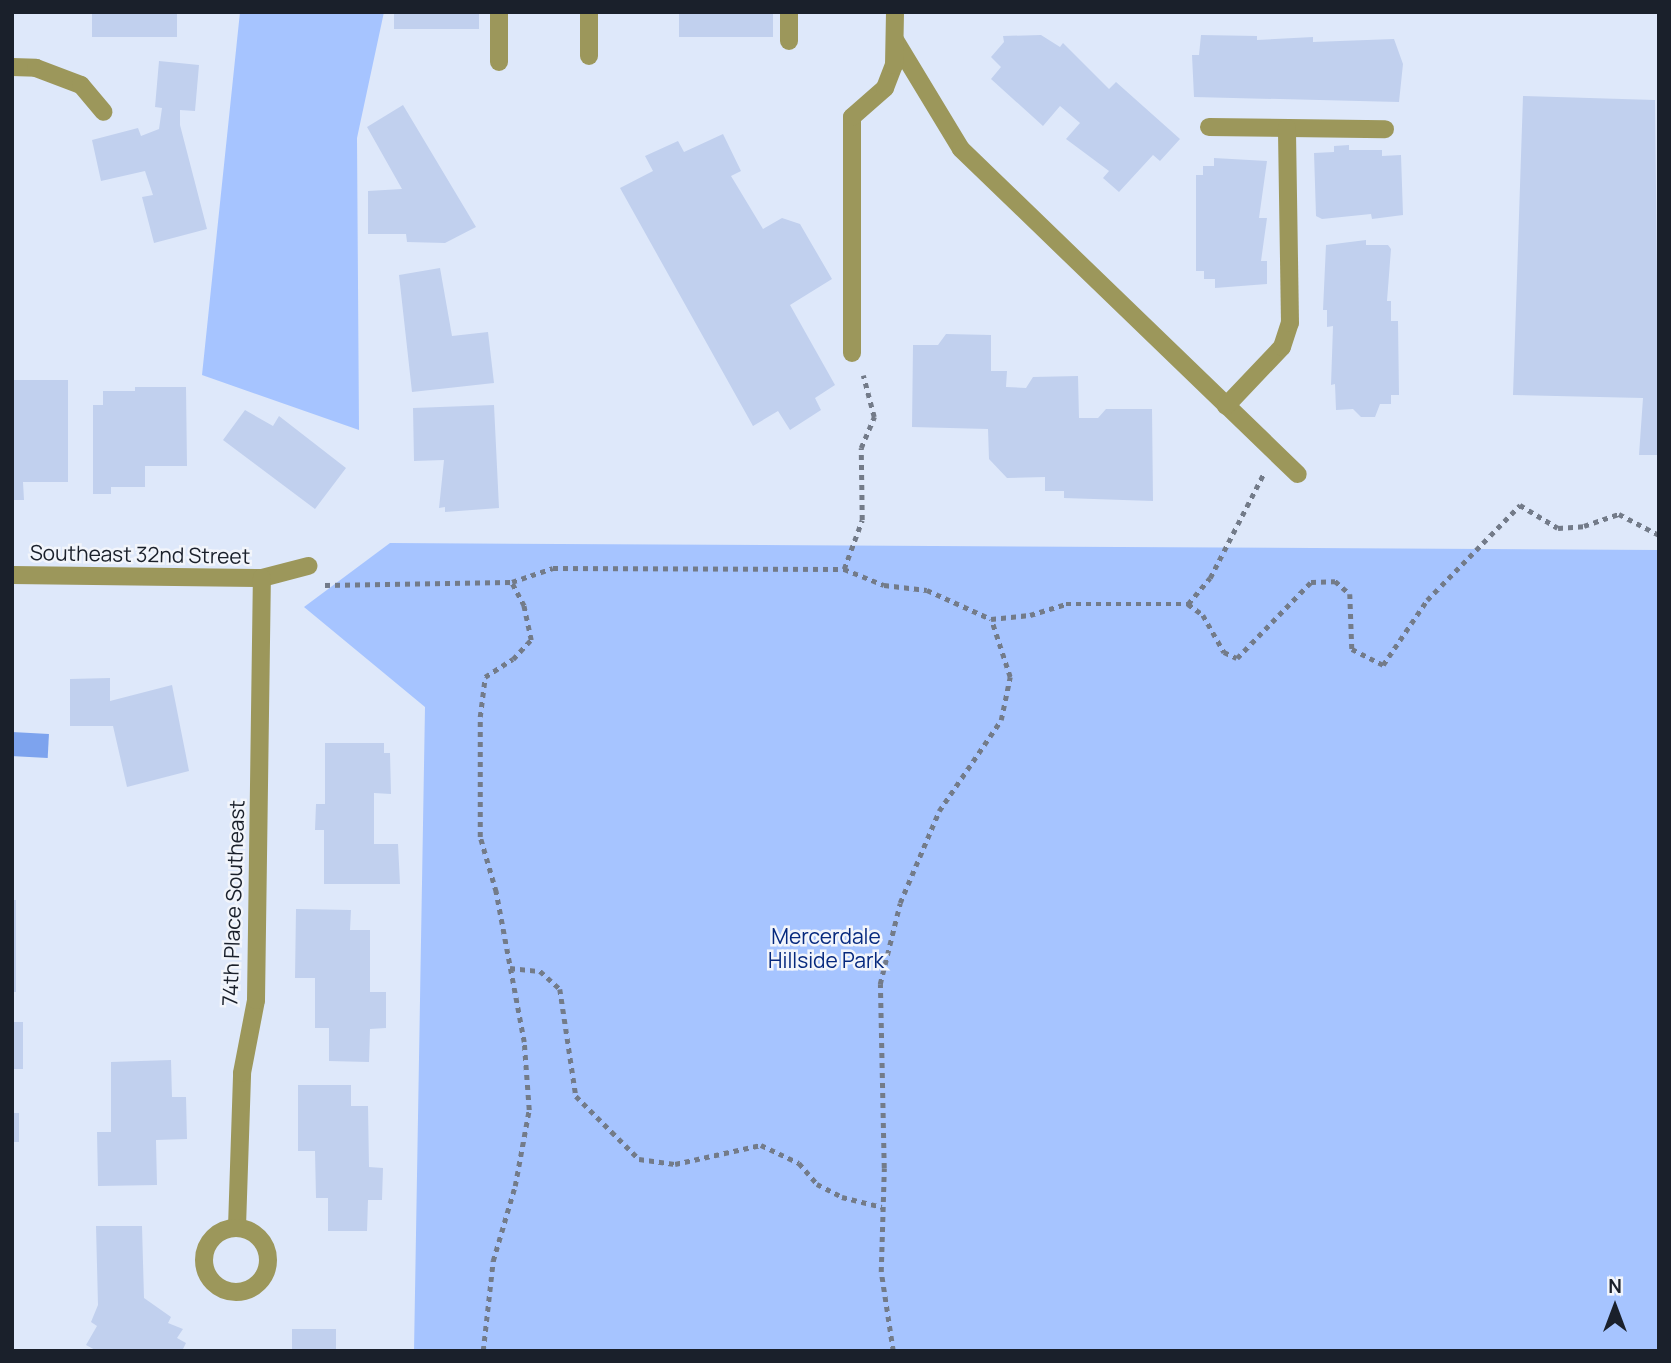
<!DOCTYPE html>
<html>
<head>
<meta charset="utf-8">
<style>
  body { margin:0 }
  #map { position:relative; width:1671px; height:1363px; overflow:hidden; background:#dee8fa; font-family:Manrope,sans-serif }
  div>[style] { position:absolute }
  [style*='--x'] { left:calc(var(--x)*1px); top:calc(var(--y)*1px); width:calc(var(--w)*1px); rotate:calc(var(--a)*1deg) }
  .green>* { inset:0; background:#a6c4ff }
  .water>* { inset:0; background:#7da3ee; transform-origin:0 0 }
  .building>* { inset:0; background:#c1d0ee; transform-origin:0 0 }
  .path>* { height:4.5px; margin-top:-2.25px; transform-origin:0; background:repeating-linear-gradient(90deg,#737b89 0 5px,transparent 0 10px) }
  .minor>* { height:18px; margin:-9px; padding:0 9px; transform-origin:9px; border-radius:9px; background:#9c975b }
  .minor>.ring { margin:-9px; padding:0; box-sizing:content-box; background:none; border:18px solid #9c975b; border-radius:50% }
  span { translate:-50% -50%; white-space:nowrap; text-align:center; line-height:1.15; -webkit-text-stroke:5px #f2f5fb; paint-order:stroke }
  .street-label { font-size:21px; color:#1a202b }
  .park-label { font-size:21px; color:#06297e }
  .frame { position:absolute; inset:0; border:14px solid #1a202b; pointer-events:none }
  .north { position:absolute; left:1580px; top:1272px; width:70px; height:70px; -webkit-text-stroke:5px #f2f5fb; paint-order:stroke; rotate:0deg; font-size:19px; font-weight:700; line-height:28px; text-align:center; color:#1a202b }
  .north::after { content:''; display:block; margin:auto; width:24px; height:32px; background:#1a202b; clip-path:polygon(50% 0,100% 100%,50% 72%,0 100%) }
</style>
</head>
<body>
<div id="map">
  <div class="green">
    <i style="clip-path:polygon(240px 12px,384px 12px,357px 138px,359px 430px,202px 375px)"></i>
    <i style="clip-path:polygon(390px 543px,1659px 550px,1659px 1351px,414px 1351px,425px 707px,304px 607px)"></i>
  </div>
  <div class="water">
    <i style="left:12px;top:732px;width:37px;height:24px;rotate:3deg"></i>
  </div>
  <div class="building">
    <i style="left:92px;top:12px;width:85px;height:25px"></i>
    <i style="left:394px;top:12px;width:85px;height:17px"></i>
    <i style="left:679px;top:12px;width:94px;height:25px"></i>
    <i style="clip-path:polygon(1041px 35px,1060px 47px,1063px 43px,1109px 89px,1116px 82px,1180px 139px,1160px 161px,1153px 155px,1119px 192px,1103px 178px,1109px 171px,1066px 139px,1080px 123px,1060px 106px,1043px 126px,991px 79px,1001px 67px,991px 57px,1004px 42px,1003px 36px)"></i>
    <i style="clip-path:polygon(1201px 35px,1257px 36px,1257px 40px,1313px 37px,1313px 42px,1394px 39px,1403px 64px,1399px 102px,1194px 97px,1192px 55px,1199px 55px)"></i>
    <i style="clip-path:polygon(159px 61px,199px 65px,195px 111px,180px 110px,180px 125px,207px 229px,154px 243px,142px 197px,153px 195px,145px 171px,101px 181px,92px 140px,138px 128px,141px 136px,159px 129px,162px 108px,155px 107px)"></i>
    <i style="clip-path:polygon(1523px 96px,1655px 100px,1659px 455px,1639px 455px,1643px 398px,1513px 395px)"></i>
    <i style="clip-path:polygon(403px 105px,476px 227px,445px 243px,407px 242px,406px 234px,368px 234px,368px 191px,402px 189px,367px 127px)"></i>
    <i style="clip-path:polygon(723px 134px,741px 171px,731px 176px,763px 229px,782px 218px,800px 224px,832px 279px,790px 305px,835px 385px,815px 398px,821px 410px,790px 430px,778px 411px,753px 426px,620px 188px,653px 171px,645px 156px,678px 141px,684px 152px)"></i>
    <i style="clip-path:polygon(1349px 145px,1349px 150px,1382px 150px,1382px 156px,1401px 155px,1403px 215px,1372px 219px,1371px 214px,1322px 219px,1316px 216px,1314px 153px,1334px 152px,1334px 146px)"></i>
    <i style="clip-path:polygon(1214px 158px,1267px 161px,1259px 218px,1267px 218px,1261px 261px,1267px 261px,1267px 284px,1215px 288px,1215px 279px,1204px 279px,1204px 271px,1196px 271px,1196px 175px,1203px 175px,1203px 166px,1214px 166px)"></i>
    <i style="clip-path:polygon(1366px 240px,1366px 245px,1388px 245px,1391px 249px,1387px 301px,1391px 301px,1391px 321px,1398px 321px,1399px 395px,1391px 395px,1391px 404px,1380px 404px,1375px 417px,1361px 417px,1353px 409px,1336px 410px,1335px 384px,1331px 385px,1333px 326px,1327px 327px,1327px 310px,1323px 310px,1326px 245px)"></i>
    <i style="clip-path:polygon(440px 268px,452px 336px,488px 332px,494px 383px,412px 392px,399px 275px)"></i>
    <i style="clip-path:polygon(946px 334px,991px 335px,991px 371px,1007px 371px,1006px 387px,1026px 388px,1033px 377px,1078px 376px,1079px 418px,1098px 418px,1106px 409px,1152px 409px,1153px 501px,1064px 498px,1064px 491px,1045px 491px,1045px 477px,1007px 478px,989px 459px,988px 429px,912px 427px,913px 345px,938px 345px)"></i>
    <i style="clip-path:polygon(12px 380px,68px 380px,68px 482px,23px 482px,24px 500px,12px 500px)"></i>
    <i style="clip-path:polygon(135px 387px,186px 387px,187px 466px,145px 466px,145px 487px,111px 487px,111px 494px,93px 494px,93px 405px,103px 405px,103px 391px,135px 391px)"></i>
    <i style="clip-path:polygon(494px 405px,499px 508px,445px 512px,445px 507px,439px 508px,444px 460px,414px 461px,413px 408px)"></i>
    <i style="clip-path:polygon(245px 410px,273px 426px,279px 416px,346px 468px,315px 509px,223px 440px)"></i>
    <i style="clip-path:polygon(110px 678px,110px 701px,172px 685px,189px 771px,127px 787px,113px 726px,70px 726px,70px 679px)"></i>
    <i style="clip-path:polygon(325px 743px,384px 743px,384px 753px,390px 753px,391px 794px,374px 793px,374px 844px,398px 844px,400px 884px,324px 884px,324px 830px,315px 830px,316px 804px,325px 804px)"></i>
    <i style="left:12px;top:900px;width:4px;height:92px"></i>
    <i style="clip-path:polygon(296px 909px,351px 910px,350px 930px,370px 930px,370px 992px,386px 992px,386px 1028px,370px 1029px,369px 1062px,329px 1061px,329px 1028px,315px 1028px,315px 978px,295px 978px)"></i>
    <i style="left:12px;top:1022px;width:11px;height:47px"></i>
    <i style="clip-path:polygon(171px 1060px,172px 1097px,186px 1097px,187px 1139px,156px 1140px,157px 1185px,98px 1186px,97px 1132px,111px 1132px,111px 1062px)"></i>
    <i style="clip-path:polygon(298px 1085px,351px 1085px,351px 1106px,368px 1106px,369px 1167px,383px 1168px,382px 1200px,368px 1200px,367px 1231px,328px 1231px,328px 1198px,316px 1198px,315px 1151px,298px 1151px)"></i>
    <i style="left:12px;top:1113px;width:7px;height:29px"></i>
    <i style="clip-path:polygon(96px 1226px,142px 1226px,144px 1298px,171px 1317px,168px 1323px,183px 1329px,177px 1338px,186px 1343px,182px 1351px,97px 1351px,86px 1345px,97px 1326px,91px 1322px,98px 1305px)"></i>
    <i style="left:336px;top:1329px;width:22px;height:44px;rotate:90deg"></i>
  </div>
  <div class="path">
    <i style="--x:844;--y:569;--w:52;--a:-69.8"></i>
    <i style="--x:862;--y:520;--w:72;--a:-90.8"></i>
    <i style="--x:861;--y:448;--w:34;--a:-67"></i>
    <i style="--x:874;--y:417;--w:43;--a:-104.7"></i>
    <i style="--x:325;--y:585;--w:187;--a:-0.9"></i>
    <i style="--x:512;--y:582;--w:43;--a:-18.9"></i>
    <i style="--x:553;--y:568;--w:291;--a:0.2"></i>
    <i style="--x:844;--y:569;--w:43;--a:21.8"></i>
    <i style="--x:884;--y:585;--w:43;--a:6.6"></i>
    <i style="--x:927;--y:590;--w:70;--a:24.4"></i>
    <i style="--x:991;--y:619;--w:39;--a:-6"></i>
    <i style="--x:1030;--y:615;--w:38;--a:-17"></i>
    <i style="--x:1066;--y:604;--w:122;--a:0"></i>
    <i style="--x:1188;--y:604;--w:19;--a:36"></i>
    <i style="--x:1203;--y:615;--w:43;--a:60.4"></i>
    <i style="--x:1224;--y:652;--w:14;--a:25"></i>
    <i style="--x:1237;--y:658;--w:106;--a:-45.8"></i>
    <i style="--x:1311;--y:582;--w:24;--a:-2"></i>
    <i style="--x:1335;--y:581;--w:20;--a:41"></i>
    <i style="--x:1350;--y:594;--w:55;--a:87.9"></i>
    <i style="--x:1352;--y:649;--w:35;--a:27"></i>
    <i style="--x:1383;--y:665;--w:78;--a:-55.9"></i>
    <i style="--x:1427;--y:600;--w:133;--a:-45.6"></i>
    <i style="--x:1520;--y:505;--w:44;--a:31.2"></i>
    <i style="--x:1558;--y:528;--w:26;--a:-4"></i>
    <i style="--x:1584;--y:526;--w:37;--a:-19"></i>
    <i style="--x:1619;--y:514;--w:45;--a:27.7"></i>
    <i style="--x:1188;--y:604;--w:34;--a:-50"></i>
    <i style="--x:1210;--y:578;--w:116;--a:-62.8"></i>
    <i style="--x:510;--y:968;--w:30;--a:6"></i>
    <i style="--x:540;--y:971;--w:27;--a:42"></i>
    <i style="--x:560;--y:989;--w:108;--a:81.5"></i>
    <i style="--x:576;--y:1096;--w:89;--a:45"></i>
    <i style="--x:639;--y:1159;--w:36;--a:8"></i>
    <i style="--x:675;--y:1164;--w:88;--a:-12.5"></i>
    <i style="--x:761;--y:1145;--w:42;--a:25.3"></i>
    <i style="--x:799;--y:1163;--w:28;--a:49"></i>
    <i style="--x:817;--y:1184;--w:28;--a:27"></i>
    <i style="--x:842;--y:1197;--w:41;--a:14"></i>
    <i style="--x:483;--y:1351;--w:91;--a:-83.7"></i>
    <i style="--x:493;--y:1261;--w:78;--a:-73.7"></i>
    <i style="--x:515;--y:1186;--w:77;--a:-79.6"></i>
    <i style="--x:529;--y:1110;--w:68;--a:-94.2"></i>
    <i style="--x:524;--y:1042;--w:153;--a:-100.6"></i>
    <i style="--x:496;--y:892;--w:57;--a:-106.2"></i>
    <i style="--x:480;--y:837;--w:120;--a:-90"></i>
    <i style="--x:480;--y:717;--w:40;--a:-82.9"></i>
    <i style="--x:485;--y:677;--w:33;--a:-33"></i>
    <i style="--x:513;--y:659;--w:26;--a:-47"></i>
    <i style="--x:531;--y:640;--w:35;--a:-102"></i>
    <i style="--x:524;--y:606;--w:26;--a:-118"></i>
    <i style="--x:893;--y:1351;--w:80;--a:-98.6"></i>
    <i style="--x:881;--y:1272;--w:104;--a:-88.3"></i>
    <i style="--x:884;--y:1168;--w:184;--a:-91.2"></i>
    <i style="--x:880;--y:984;--w:83;--a:-76.1"></i>
    <i style="--x:900;--y:903;--w:100;--a:-67"></i>
    <i style="--x:939;--y:811;--w:110;--a:-55.7"></i>
    <i style="--x:1001;--y:720;--w:44;--a:-78.2"></i>
    <i style="--x:1010;--y:677;--w:61;--a:-108.1"></i>
  </div>
  <div class="minor">
    <i style="--x:895;--y:40;--w:127;--a:58.8"></i>
    <i style="--x:961;--y:149;--w:468;--a:44"></i>
    <i style="--x:789;--y:41;--w:29;--a:-90"></i>
    <i style="--x:589;--y:56;--w:44;--a:-90"></i>
    <i style="--x:499;--y:62;--w:50;--a:-90"></i>
    <i style="--x:12;--y:67;--w:24;--a:2"></i>
    <i style="--x:36;--y:68;--w:48;--a:20.7"></i>
    <i style="--x:81;--y:85;--w:35;--a:50"></i>
    <i style="--x:1209;--y:127;--w:176;--a:0.7"></i>
    <i style="--x:852;--y:353;--w:236;--a:-90"></i>
    <i style="--x:852;--y:117;--w:44;--a:-41.3"></i>
    <i style="--x:885;--y:88;--w:25;--a:-69"></i>
    <i style="--x:894;--y:65;--w:53;--a:-88.9"></i>
    <i style="--x:1226;--y:406;--w:81;--a:-46.5"></i>
    <i style="--x:1282;--y:347;--w:25;--a:-72"></i>
    <i style="--x:1290;--y:323;--w:195;--a:-90.9"></i>
    <i style="--x:12;--y:575;--w:250;--a:0.7"></i>
    <i style="--x:262;--y:578;--w:48;--a:-14.6"></i>
    <i style="--x:237;--y:1227;--w:154;--a:-88.1"></i>
    <i style="--x:242;--y:1073;--w:74;--a:-79.1"></i>
    <i style="--x:256;--y:1000;--w:422;--a:-89.2"></i>
    <i class="ring" style="left:204px;top:1228px;width:46px;height:46px"></i>
  </div>
  <div class="street-label">
    <span style="left:140px;top:554px;rotate:1deg">Southeast 32nd Street</span>
    <span style="left:233px;top:903px;rotate:-88deg">74th Place Southeast</span>
  </div>
  <div class="park-label">
    <span style="left:826px;top:948px">Mercerdale<br>Hillside Park</span>
  </div>
  <div class="frame"></div>
  <div class="north">N</div>
</div>
</body>
</html>
